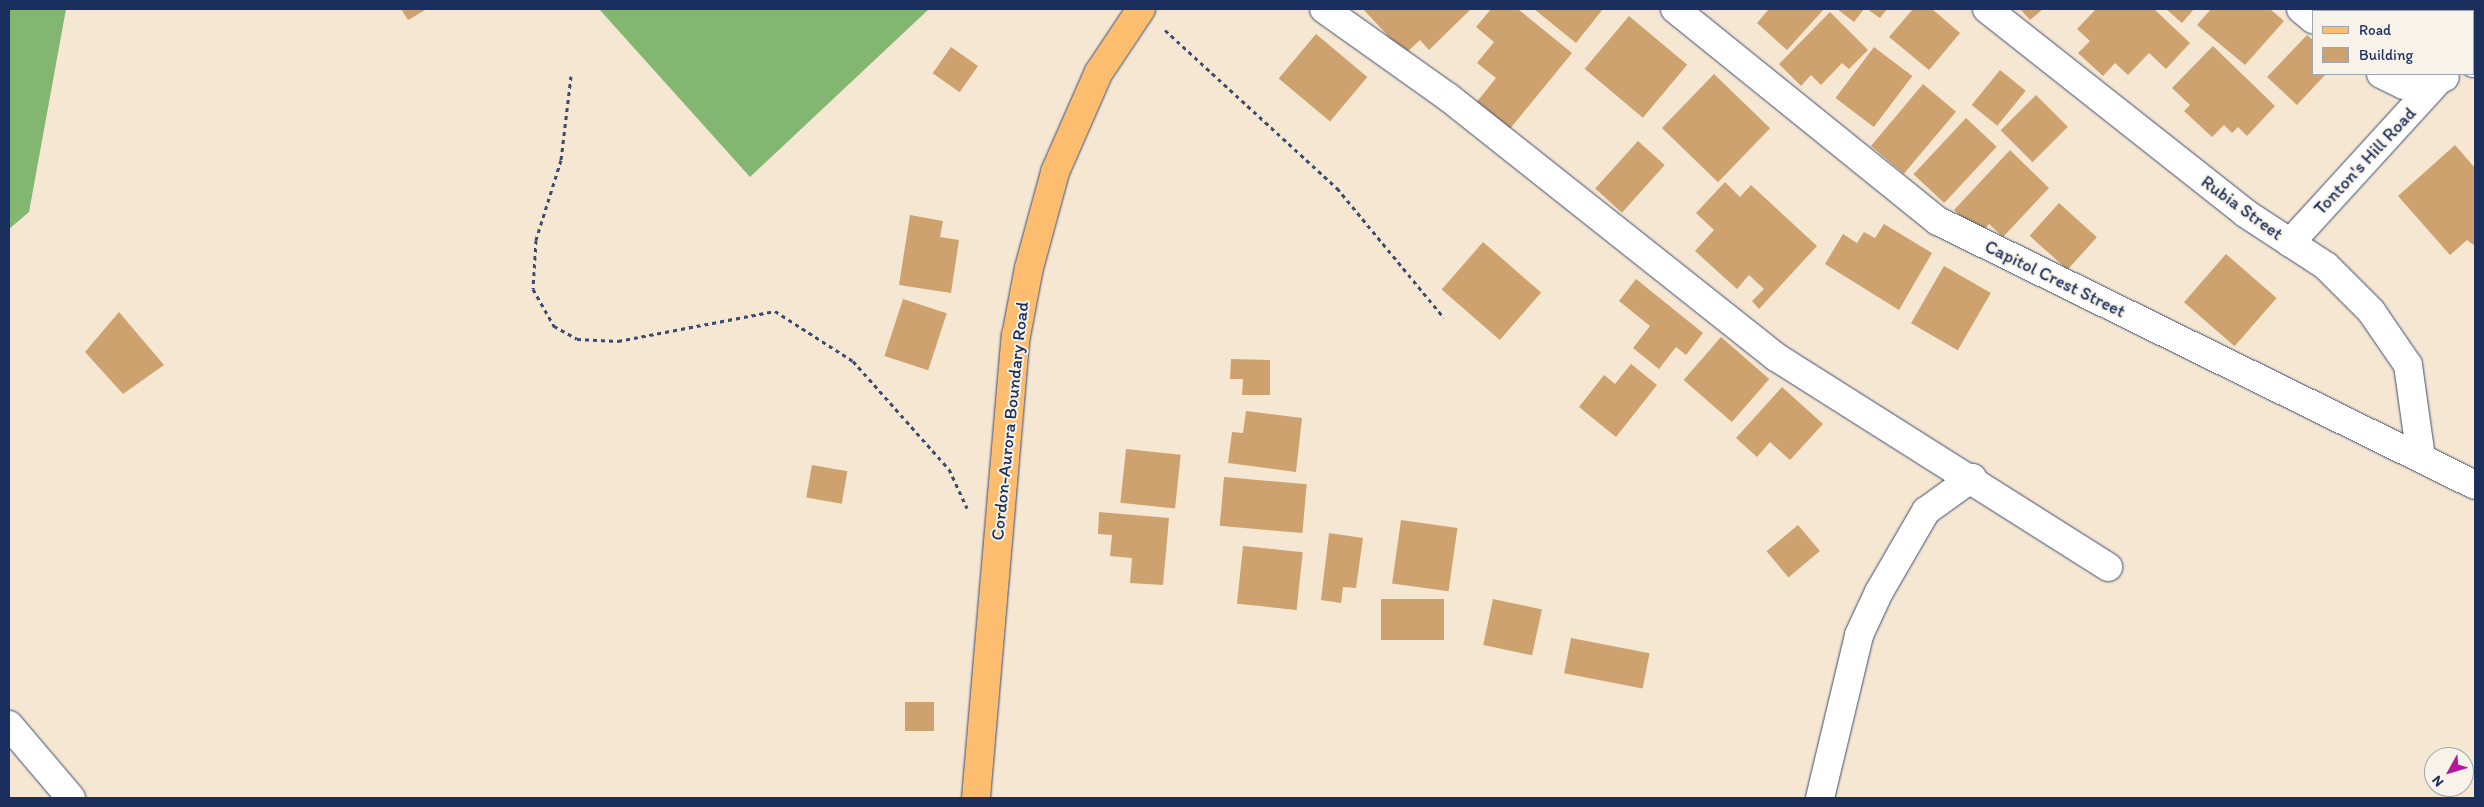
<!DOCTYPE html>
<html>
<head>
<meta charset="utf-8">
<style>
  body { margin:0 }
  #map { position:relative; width:2484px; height:807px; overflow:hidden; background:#f6e7d3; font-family:Itim,sans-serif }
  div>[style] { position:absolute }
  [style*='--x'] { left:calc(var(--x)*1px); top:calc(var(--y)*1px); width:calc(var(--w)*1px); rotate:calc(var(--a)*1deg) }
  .forest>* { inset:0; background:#83b671 }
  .building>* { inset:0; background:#cea26e; transform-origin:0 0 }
  .path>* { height:3px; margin-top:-1.5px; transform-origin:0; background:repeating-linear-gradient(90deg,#3c4b70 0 4px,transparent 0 8px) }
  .roads { filter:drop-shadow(0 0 1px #3c4b70) drop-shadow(0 0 1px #3c4b70) }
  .street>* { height:28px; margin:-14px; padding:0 14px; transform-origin:14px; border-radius:14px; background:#fff }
  .primary>* { height:28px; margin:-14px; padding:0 14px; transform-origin:14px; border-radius:14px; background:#fcbd6f }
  span { translate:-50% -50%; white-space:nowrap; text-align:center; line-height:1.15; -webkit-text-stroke:4px #f7f3e8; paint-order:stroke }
  .street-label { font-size:18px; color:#1b2f5e }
  .frame { position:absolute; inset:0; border:10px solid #1b2f5e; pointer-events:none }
  .legend { position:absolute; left:2312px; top:10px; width:162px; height:65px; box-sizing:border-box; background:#f7f3e8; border:1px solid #9fa5b1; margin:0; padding:6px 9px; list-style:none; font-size:15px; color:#1b2f5e }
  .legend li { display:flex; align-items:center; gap:10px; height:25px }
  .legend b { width:25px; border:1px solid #9fa5b1 }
  .north { position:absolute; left:2424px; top:747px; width:50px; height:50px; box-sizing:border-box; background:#f7f3e8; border:1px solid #9fa5b1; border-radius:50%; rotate:231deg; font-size:14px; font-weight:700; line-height:20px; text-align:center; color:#1b2f5e }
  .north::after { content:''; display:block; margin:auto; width:18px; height:22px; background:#b5179e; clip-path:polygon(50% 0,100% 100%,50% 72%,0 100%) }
</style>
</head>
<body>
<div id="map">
  <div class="forest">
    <i style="clip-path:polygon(9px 9px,66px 9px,29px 212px,9px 229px)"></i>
    <i style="clip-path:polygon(599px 9px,929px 9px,750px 177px)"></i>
  </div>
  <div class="building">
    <i style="clip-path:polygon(401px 9px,427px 9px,408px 20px)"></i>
    <i style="clip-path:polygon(1363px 9px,1471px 9px,1429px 50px,1420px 40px,1405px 54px)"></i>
    <i style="clip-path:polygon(1491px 9px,1518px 9px,1572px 53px,1509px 130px,1476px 103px,1496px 78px,1477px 63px,1494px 42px,1476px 27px)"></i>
    <i style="clip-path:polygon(1534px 9px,1603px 9px,1576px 43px)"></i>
    <i style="clip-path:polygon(1769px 9px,1824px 9px,1787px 50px,1757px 23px)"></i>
    <i style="clip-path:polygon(1837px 9px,1864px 9px,1854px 22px)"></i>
    <i style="clip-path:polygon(1867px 9px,1887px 9px,1880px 18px)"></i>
    <i style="clip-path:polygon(1913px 9px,1932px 9px,1960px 33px,1929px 70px,1889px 37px)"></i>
    <i style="clip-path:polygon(2020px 9px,2043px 9px,2030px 20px)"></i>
    <i style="clip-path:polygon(2096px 9px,2154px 9px,2190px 43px,2166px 69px,2149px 53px,2128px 75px,2115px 63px,2103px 76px,2078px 53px,2090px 41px,2077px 29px)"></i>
    <i style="clip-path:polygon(2166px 9px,2194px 9px,2182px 23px)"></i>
    <i style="clip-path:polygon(2211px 9px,2270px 9px,2284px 21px,2245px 65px,2197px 25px)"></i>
    <i style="clip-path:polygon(2384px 9px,2471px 9px,2475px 14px,2382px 11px)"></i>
    <i style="clip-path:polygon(1830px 12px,1868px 50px,1849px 69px,1842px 63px,1821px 85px,1811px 75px,1801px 86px,1779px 64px)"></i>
    <i style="left:1629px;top:16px;width:76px;height:69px;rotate:40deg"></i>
    <i style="left:1316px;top:34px;width:67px;height:58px;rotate:40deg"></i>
    <i style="clip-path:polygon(2307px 35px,2313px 40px,2313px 74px,2326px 74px,2297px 105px,2267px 77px)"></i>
    <i style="clip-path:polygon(2213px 46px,2275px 106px,2247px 136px,2238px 127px,2232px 133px,2224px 125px,2212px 137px,2184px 111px,2190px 105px,2172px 88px)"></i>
    <i style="left:951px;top:47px;width:33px;height:32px;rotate:35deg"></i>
    <i style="left:1874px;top:47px;width:48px;height:64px;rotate:37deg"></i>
    <i style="left:2000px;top:70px;width:33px;height:45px;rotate:39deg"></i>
    <i style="left:1714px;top:74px;width:78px;height:75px;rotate:44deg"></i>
    <i style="left:1923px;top:84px;width:43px;height:81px;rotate:40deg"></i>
    <i style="left:2036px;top:95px;width:45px;height:50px;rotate:45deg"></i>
    <i style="left:1966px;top:118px;width:42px;height:77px;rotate:43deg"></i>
    <i style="left:1638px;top:141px;width:36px;height:64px;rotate:42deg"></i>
    <i style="clip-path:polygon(2455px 145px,2475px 168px,2475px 246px,2467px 240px,2450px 255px,2398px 196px)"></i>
    <i style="clip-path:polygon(2010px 150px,2049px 188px,2003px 237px,1989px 224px,1980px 235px,1954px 210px)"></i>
    <i style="clip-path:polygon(1725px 182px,1740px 197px,1751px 185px,1817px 246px,1759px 309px,1752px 301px,1764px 289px,1749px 275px,1737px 289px,1695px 251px,1714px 230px,1696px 213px)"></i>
    <i style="left:2059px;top:203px;width:51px;height:44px;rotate:42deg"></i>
    <i style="clip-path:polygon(910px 215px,943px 221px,940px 237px,959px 240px,951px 293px,899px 285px)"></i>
    <i style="clip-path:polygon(1884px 224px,1932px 253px,1899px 310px,1825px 264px,1843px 234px,1857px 243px,1864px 232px,1875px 238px)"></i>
    <i style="left:1483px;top:242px;width:77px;height:63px;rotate:41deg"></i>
    <i style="left:2226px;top:254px;width:67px;height:64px;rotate:41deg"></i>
    <i style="left:1944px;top:266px;width:54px;height:66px;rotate:30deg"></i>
    <i style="clip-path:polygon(1636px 279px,1703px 333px,1686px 355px,1676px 347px,1659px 369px,1633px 348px,1650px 326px,1619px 301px)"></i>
    <i style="left:903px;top:299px;width:46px;height:60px;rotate:18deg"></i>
    <i style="clip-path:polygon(119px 312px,164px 365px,123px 394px,85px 352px)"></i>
    <i style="left:1721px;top:337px;width:64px;height:57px;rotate:41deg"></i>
    <i style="clip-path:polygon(1231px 359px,1270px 360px,1270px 395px,1242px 395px,1243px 379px,1230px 379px)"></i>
    <i style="clip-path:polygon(1631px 364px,1657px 385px,1616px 437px,1579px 407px,1604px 375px,1615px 384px)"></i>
    <i style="clip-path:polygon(1782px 387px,1823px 424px,1790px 460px,1770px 442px,1757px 457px,1736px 438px)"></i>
    <i style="clip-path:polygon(1246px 411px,1302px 418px,1296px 472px,1228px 463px,1232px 432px,1243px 433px)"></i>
    <i style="left:1126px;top:449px;width:55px;height:54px;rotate:6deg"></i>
    <i style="left:812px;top:465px;width:36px;height:33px;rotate:10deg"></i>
    <i style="left:1224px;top:477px;width:83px;height:49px;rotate:5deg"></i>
    <i style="clip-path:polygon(1099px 512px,1169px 518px,1163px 585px,1130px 583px,1132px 558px,1110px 556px,1112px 535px,1098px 534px)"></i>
    <i style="left:1401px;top:520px;width:57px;height:64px;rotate:8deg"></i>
    <i style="left:1798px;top:525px;width:34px;height:41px;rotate:50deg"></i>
    <i style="clip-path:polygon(1329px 533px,1363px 538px,1356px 588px,1343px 587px,1341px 603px,1321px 600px)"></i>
    <i style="left:1243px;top:546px;width:60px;height:58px;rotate:6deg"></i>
    <i style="left:1381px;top:599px;width:63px;height:41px"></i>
    <i style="left:1493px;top:599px;width:50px;height:47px;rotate:12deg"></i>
    <i style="left:1571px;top:638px;width:80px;height:36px;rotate:11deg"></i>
    <i style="left:934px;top:702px;width:29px;height:29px;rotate:90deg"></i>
  </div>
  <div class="path">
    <i style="--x:1165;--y:30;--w:234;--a:42.6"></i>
    <i style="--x:1337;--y:188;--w:168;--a:50.5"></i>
    <i style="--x:571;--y:76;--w:85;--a:96.8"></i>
    <i style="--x:561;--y:160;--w:84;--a:107.4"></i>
    <i style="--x:536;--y:240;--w:49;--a:93.5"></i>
    <i style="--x:533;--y:289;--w:43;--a:60.4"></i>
    <i style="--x:554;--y:326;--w:26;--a:29"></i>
    <i style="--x:577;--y:339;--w:41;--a:2.8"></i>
    <i style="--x:618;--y:341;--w:160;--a:-10.8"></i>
    <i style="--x:775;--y:311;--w:93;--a:32.7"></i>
    <i style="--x:853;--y:361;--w:144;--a:48.4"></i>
    <i style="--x:949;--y:469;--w:43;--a:65.2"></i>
  </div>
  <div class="roads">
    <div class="street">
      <i style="--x:1324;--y:9;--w:152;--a:35.4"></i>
      <i style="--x:1448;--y:97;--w:419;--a:38.4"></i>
      <i style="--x:1776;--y:357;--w:393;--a:32.3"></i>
      <i style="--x:1675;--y:9;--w:338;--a:38.9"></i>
      <i style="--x:1938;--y:221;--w:598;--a:26.18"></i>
      <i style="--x:1987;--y:9;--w:329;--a:38.3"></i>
      <i style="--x:2245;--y:213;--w:97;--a:33.2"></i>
      <i style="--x:2326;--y:266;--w:64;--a:45"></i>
      <i style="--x:2371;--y:311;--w:65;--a:55.6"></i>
      <i style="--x:2408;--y:365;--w:93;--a:82"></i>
      <i style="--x:2301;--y:9;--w:16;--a:40"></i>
      <i style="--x:2473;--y:63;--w:2;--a:-27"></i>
      <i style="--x:2381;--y:74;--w:25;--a:26"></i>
      <i style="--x:2404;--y:85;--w:18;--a:0"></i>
      <i style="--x:2422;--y:85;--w:24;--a:-19"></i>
      <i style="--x:2290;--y:243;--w:221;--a:-47.6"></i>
      <i style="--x:9;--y:725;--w:96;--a:49.7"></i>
      <i style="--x:1820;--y:798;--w:168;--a:-76.5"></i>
      <i style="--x:1859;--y:635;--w:47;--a:-65.1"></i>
      <i style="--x:1879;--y:592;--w:94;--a:-59.9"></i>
      <i style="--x:1926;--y:511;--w:57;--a:-35.7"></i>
    </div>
    <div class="primary">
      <i style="--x:976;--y:798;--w:464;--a:-85.1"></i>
      <i style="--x:1016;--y:336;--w:69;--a:-79.2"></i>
      <i style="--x:1029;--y:268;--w:99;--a:-74.8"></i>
      <i style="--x:1055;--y:172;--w:109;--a:-66.3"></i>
      <i style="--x:1099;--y:72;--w:76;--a:-56.3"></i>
    </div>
  </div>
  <div class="street-label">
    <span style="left:2365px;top:161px;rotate:-47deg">Tonton's Hill Road</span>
    <span style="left:2242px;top:208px;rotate:36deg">Rubia Street</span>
    <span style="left:2055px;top:279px;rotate:26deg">Capitol Crest Street</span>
    <span style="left:1010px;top:421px;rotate:-84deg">Cordon-Aurora Boundary Road</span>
  </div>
  <div class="frame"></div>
  <ul class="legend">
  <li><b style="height:6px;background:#fcbd6f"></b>Road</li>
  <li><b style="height:14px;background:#cea26e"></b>Building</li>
  </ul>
  <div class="north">N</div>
</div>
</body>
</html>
